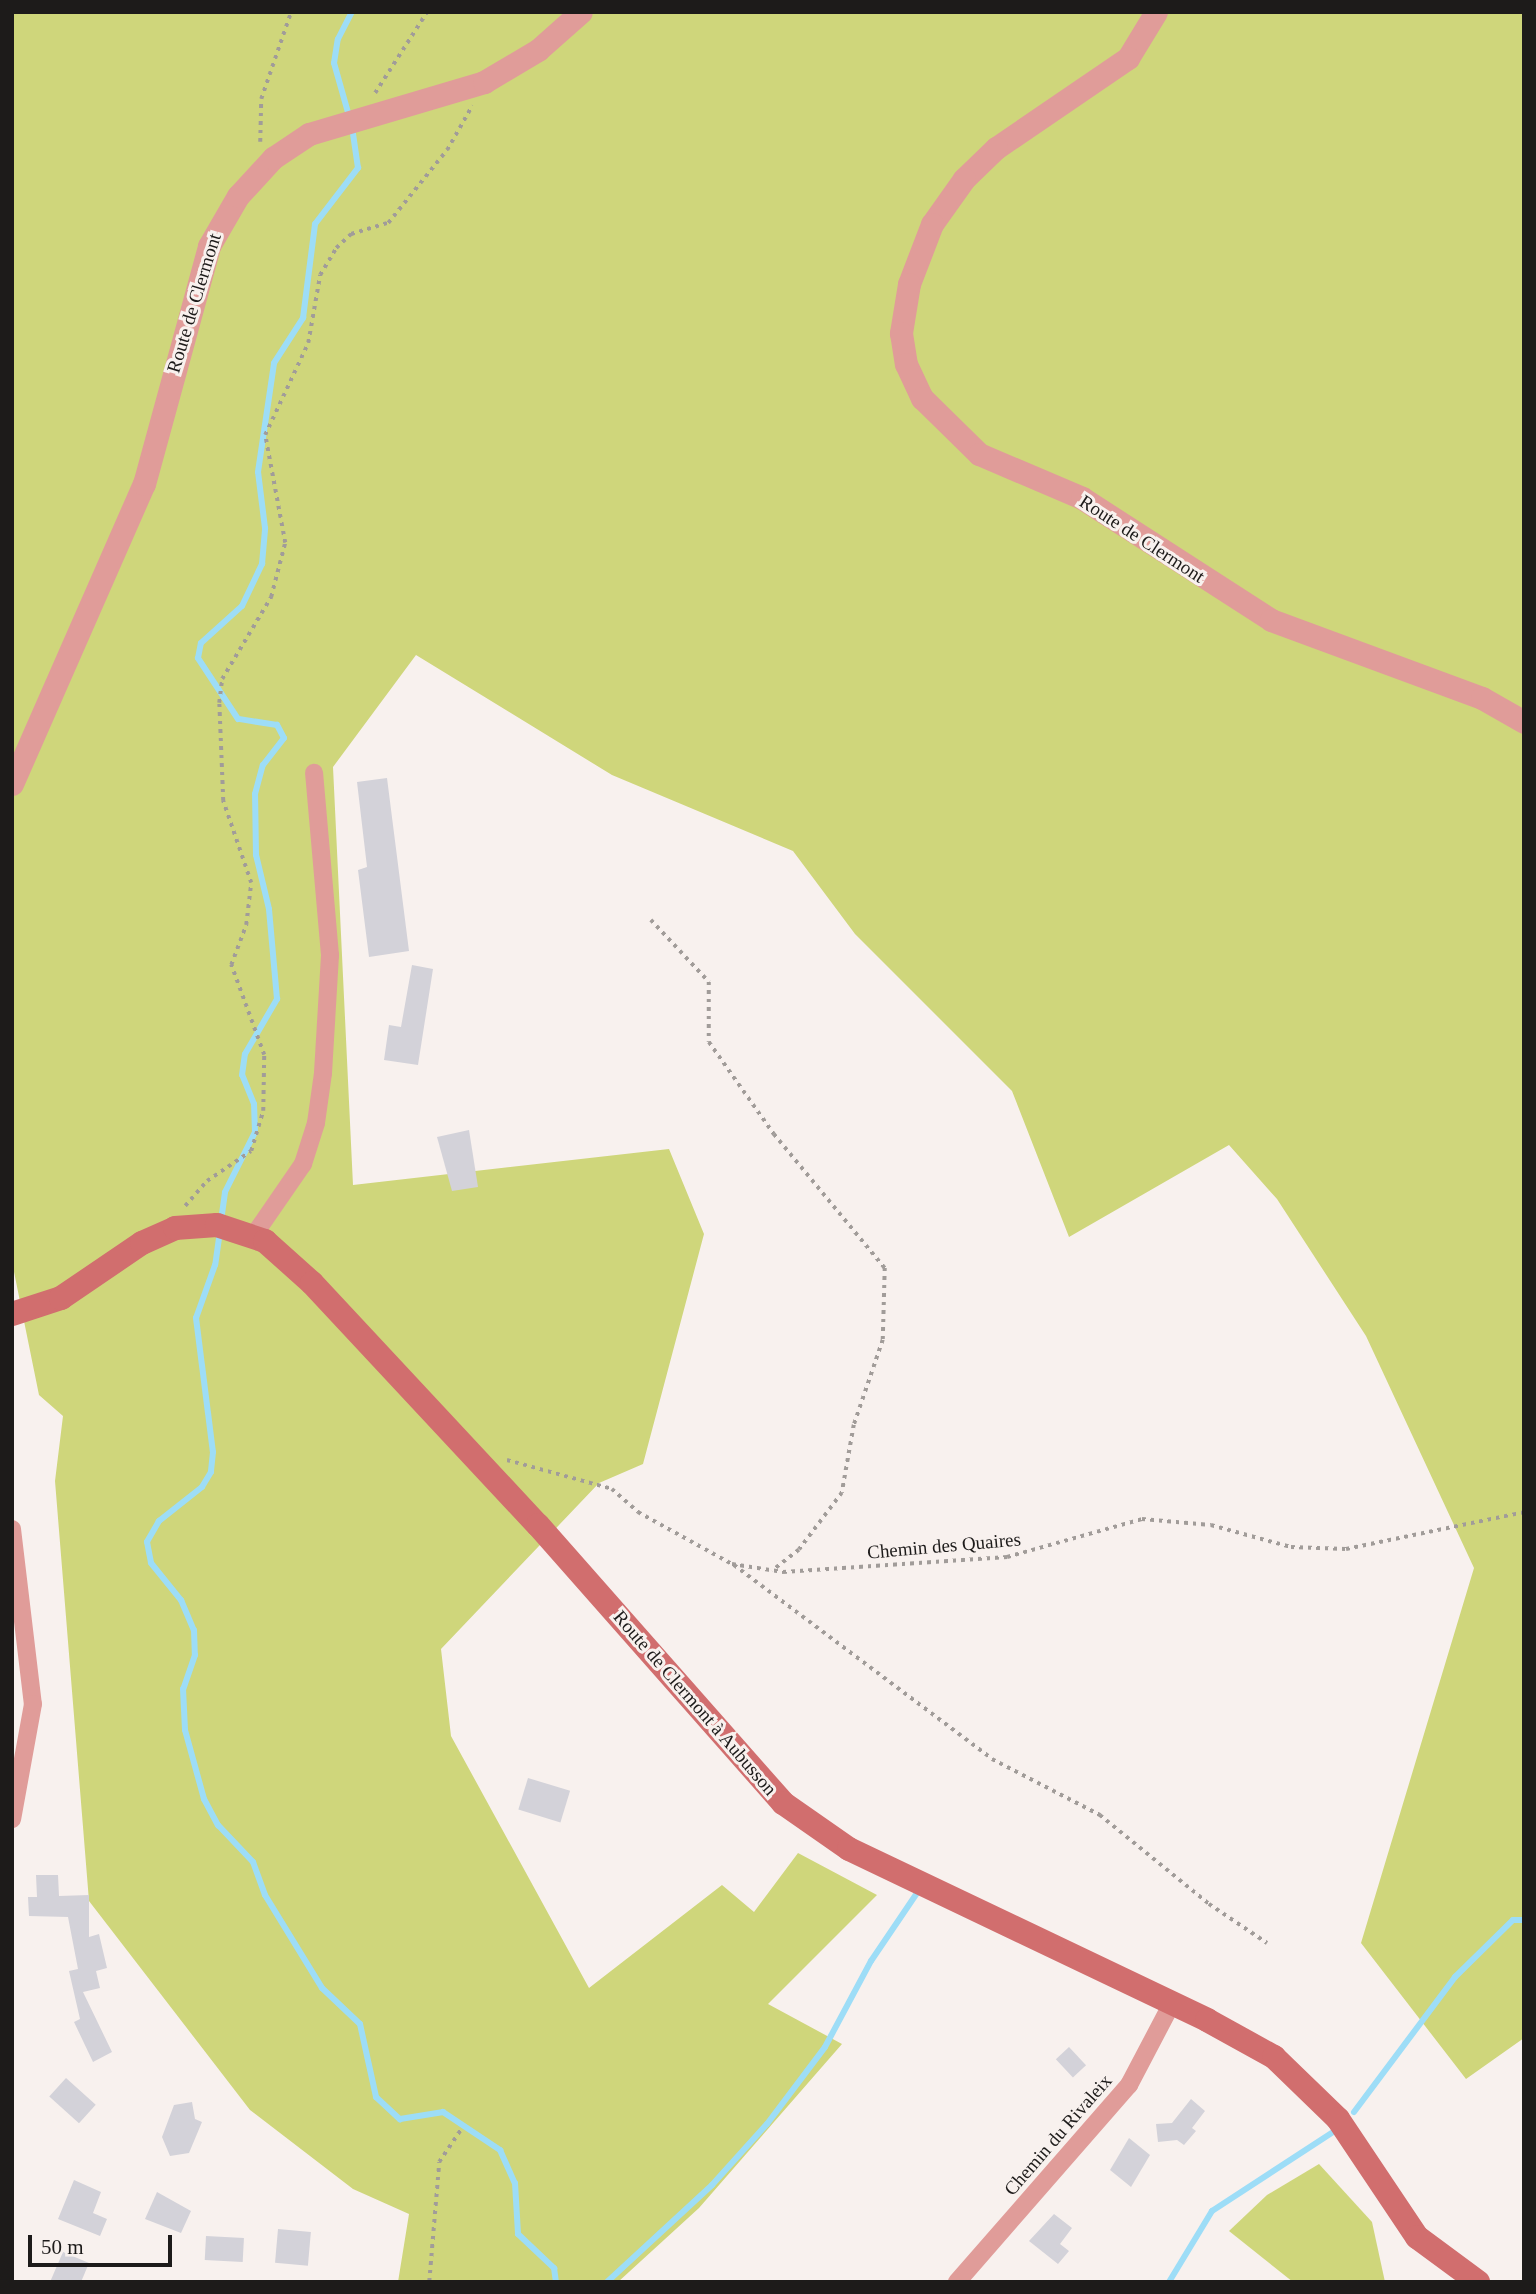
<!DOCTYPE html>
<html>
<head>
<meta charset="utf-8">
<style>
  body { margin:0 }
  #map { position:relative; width:1536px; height:2294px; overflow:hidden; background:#f8f1ee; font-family:"Times New Roman",serif }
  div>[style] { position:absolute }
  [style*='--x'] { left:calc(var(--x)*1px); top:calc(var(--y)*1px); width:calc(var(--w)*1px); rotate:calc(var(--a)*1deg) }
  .green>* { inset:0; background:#cfd67b }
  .stream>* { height:6px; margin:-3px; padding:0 3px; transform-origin:3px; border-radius:3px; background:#9dddf7 }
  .building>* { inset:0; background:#d3d2d9; transform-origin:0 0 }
  .path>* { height:3.5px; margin-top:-1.75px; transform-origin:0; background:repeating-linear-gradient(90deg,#a19c99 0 3.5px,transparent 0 8.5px) }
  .minor>* { height:18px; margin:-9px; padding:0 9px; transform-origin:9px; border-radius:9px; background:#e09c99 }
  .tertiary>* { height:23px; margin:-11.5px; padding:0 11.5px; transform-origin:11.5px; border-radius:11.5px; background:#e09c99 }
  .secondary>* { height:24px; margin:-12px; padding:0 12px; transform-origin:12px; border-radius:12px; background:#d16e6e }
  span { translate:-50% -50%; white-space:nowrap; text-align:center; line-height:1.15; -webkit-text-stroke:6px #f8f1ee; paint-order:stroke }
  .street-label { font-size:19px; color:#1d1b1a }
  .frame { position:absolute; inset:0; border:14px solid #1d1b1a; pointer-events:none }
  .scale { position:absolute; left:28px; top:2235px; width:144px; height:32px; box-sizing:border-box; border:4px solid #1d1b1a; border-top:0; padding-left:9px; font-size:21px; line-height:24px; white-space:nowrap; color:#1d1b1a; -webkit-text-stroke:5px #f8f1ee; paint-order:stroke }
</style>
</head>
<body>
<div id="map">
  <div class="green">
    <i style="clip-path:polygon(12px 12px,1524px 12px,1524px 2038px,1466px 2079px,1361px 1943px,1474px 1568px,1366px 1336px,1277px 1199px,1229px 1145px,1069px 1237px,1012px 1091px,855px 934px,793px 851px,612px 775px,416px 655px,333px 767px,353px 1185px,669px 1149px,704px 1234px,643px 1464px,599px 1483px,441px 1649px,451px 1736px,589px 1988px,722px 1885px,754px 1912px,798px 1853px,877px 1895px,768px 2004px,842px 2044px,699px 2208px,618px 2282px,398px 2282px,409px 2214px,353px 2189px,250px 2110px,89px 1901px,55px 1481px,63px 1416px,39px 1395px,12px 1262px)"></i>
    <i style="clip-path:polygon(1319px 2164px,1372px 2222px,1385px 2282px,1293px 2282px,1229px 2231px,1267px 2195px)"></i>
  </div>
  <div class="stream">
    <i style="--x:349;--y:116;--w:55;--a:-105.8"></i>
    <i style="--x:334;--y:63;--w:24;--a:-81"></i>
    <i style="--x:338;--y:39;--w:30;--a:-63"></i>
    <i style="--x:221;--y:1221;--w:29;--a:-82"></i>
    <i style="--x:225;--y:1192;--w:67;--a:-63.4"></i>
    <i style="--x:255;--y:1132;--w:28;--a:-92"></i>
    <i style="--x:254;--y:1104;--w:31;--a:-112"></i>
    <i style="--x:242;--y:1075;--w:21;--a:-82"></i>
    <i style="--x:245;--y:1054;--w:64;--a:-59.8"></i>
    <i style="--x:277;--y:999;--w:90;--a:-95.1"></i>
    <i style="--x:269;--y:909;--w:56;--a:-103.5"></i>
    <i style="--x:256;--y:855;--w:61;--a:-90.9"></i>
    <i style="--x:255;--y:794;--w:30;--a:-75"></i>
    <i style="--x:263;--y:765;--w:34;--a:-52"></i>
    <i style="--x:284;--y:738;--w:15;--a:-118"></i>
    <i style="--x:277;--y:725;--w:39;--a:-171"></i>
    <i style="--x:238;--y:719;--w:73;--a:-123.3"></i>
    <i style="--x:198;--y:658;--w:15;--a:-79"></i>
    <i style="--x:201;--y:643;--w:55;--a:-42.1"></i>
    <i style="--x:242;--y:606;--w:47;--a:-64.5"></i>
    <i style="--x:262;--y:564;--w:36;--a:-85"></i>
    <i style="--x:265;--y:528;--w:56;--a:-97.1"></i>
    <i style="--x:258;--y:472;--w:110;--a:-81.6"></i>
    <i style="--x:274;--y:363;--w:54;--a:-57.2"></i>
    <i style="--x:303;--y:318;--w:95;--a:-82.7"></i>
    <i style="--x:315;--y:224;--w:71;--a:-52.5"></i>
    <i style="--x:358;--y:168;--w:41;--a:-98.3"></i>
    <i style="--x:220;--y:1231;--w:34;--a:98"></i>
    <i style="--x:215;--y:1265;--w:56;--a:109.7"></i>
    <i style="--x:196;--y:1318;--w:135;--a:82.8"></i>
    <i style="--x:213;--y:1452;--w:20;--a:96"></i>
    <i style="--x:211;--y:1472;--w:17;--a:121"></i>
    <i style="--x:202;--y:1487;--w:55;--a:141.7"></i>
    <i style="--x:159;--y:1521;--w:24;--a:120"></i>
    <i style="--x:147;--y:1542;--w:21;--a:79"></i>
    <i style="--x:151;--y:1563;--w:48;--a:51"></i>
    <i style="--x:181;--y:1600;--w:33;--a:67"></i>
    <i style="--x:194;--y:1630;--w:25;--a:88"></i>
    <i style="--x:195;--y:1655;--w:36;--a:109"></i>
    <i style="--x:183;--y:1689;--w:41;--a:87.2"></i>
    <i style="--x:185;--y:1730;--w:72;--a:74.6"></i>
    <i style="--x:204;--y:1799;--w:30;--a:62"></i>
    <i style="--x:218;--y:1825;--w:51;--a:46.6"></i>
    <i style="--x:253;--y:1862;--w:35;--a:70"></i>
    <i style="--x:265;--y:1895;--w:109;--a:58.5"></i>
    <i style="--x:322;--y:1988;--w:52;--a:43.5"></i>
    <i style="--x:360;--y:2024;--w:75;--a:77.6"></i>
    <i style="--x:376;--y:2097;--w:33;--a:43"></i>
    <i style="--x:400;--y:2119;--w:44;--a:-9.2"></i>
    <i style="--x:443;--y:2112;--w:69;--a:33.7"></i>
    <i style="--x:500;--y:2150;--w:36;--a:66"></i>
    <i style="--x:515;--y:2183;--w:51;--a:86.6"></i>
    <i style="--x:518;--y:2234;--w:50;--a:43.4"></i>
    <i style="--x:554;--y:2268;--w:14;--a:82"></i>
    <i style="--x:1354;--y:2112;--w:169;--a:-53.2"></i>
    <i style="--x:1455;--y:1977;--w:81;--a:-44.5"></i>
    <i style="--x:1513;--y:1920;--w:11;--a:0"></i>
    <i style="--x:607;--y:2282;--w:143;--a:-42.7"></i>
    <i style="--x:712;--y:2185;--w:82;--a:-48"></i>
    <i style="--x:767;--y:2124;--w:96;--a:-53"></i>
    <i style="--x:825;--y:2047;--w:98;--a:-61.9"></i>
    <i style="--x:871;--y:1961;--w:86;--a:-55.9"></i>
    <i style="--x:1169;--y:2282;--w:83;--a:-58.8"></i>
    <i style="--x:1212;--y:2211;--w:145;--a:-33.1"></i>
  </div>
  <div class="building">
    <i style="clip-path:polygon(387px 778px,409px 951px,369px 957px,358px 870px,367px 867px,357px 782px)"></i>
    <i style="clip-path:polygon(412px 965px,433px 969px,418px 1065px,384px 1060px,389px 1025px,401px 1027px)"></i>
    <i style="clip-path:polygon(469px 1130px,478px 1187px,452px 1191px,437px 1137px)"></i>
    <i style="left:528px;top:1778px;width:44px;height:33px;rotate:17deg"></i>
    <i style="clip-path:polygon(36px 1875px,58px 1875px,59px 1896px,89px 1895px,89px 1937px,99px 1934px,107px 1968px,96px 1971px,100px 1988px,83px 1992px,112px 2052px,93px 2062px,74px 2022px,80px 2019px,69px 1971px,78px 1969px,68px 1917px,29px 1916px,28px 1897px,37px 1897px)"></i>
    <i style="left:1069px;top:2047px;width:25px;height:18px;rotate:47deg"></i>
    <i style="left:66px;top:2078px;width:40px;height:25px;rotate:42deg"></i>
    <i style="clip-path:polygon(1191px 2099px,1205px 2111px,1192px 2128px,1196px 2131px,1184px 2145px,1177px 2140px,1158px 2142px,1156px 2124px,1172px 2123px)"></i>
    <i style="clip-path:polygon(192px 2102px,195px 2119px,202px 2122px,189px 2153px,170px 2156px,162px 2137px,174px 2105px)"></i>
    <i style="clip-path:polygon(1129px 2138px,1150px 2155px,1131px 2187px,1110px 2170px)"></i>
    <i style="clip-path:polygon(74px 2180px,101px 2192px,93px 2213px,107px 2219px,100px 2236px,58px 2219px)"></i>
    <i style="clip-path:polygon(157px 2192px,191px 2211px,181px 2233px,145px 2219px)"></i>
    <i style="clip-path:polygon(1054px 2214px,1072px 2228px,1060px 2244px,1069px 2251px,1058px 2264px,1029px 2241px)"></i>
    <i style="left:278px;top:2229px;width:33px;height:34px;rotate:5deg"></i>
    <i style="left:206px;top:2236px;width:38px;height:24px;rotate:3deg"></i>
    <i style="clip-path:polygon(63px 2252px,89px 2263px,81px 2282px,50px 2282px)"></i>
  </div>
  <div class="path">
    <i style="--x:375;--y:93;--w:96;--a:-57.3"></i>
    <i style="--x:260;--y:142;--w:43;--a:-88.7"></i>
    <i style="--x:261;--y:99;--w:92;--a:-71"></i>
    <i style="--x:651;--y:920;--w:85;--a:46.9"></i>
    <i style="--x:709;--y:982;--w:60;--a:90"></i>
    <i style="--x:709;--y:1042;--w:113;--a:54.8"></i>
    <i style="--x:774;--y:1134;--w:174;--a:50.4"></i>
    <i style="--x:885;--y:1268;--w:72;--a:91.6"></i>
    <i style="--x:883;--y:1340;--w:90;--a:108.8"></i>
    <i style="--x:854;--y:1425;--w:69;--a:100"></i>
    <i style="--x:842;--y:1493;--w:71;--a:127"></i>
    <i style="--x:799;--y:1550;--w:34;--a:142"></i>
    <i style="--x:185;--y:1206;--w:33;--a:-49"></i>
    <i style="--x:207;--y:1181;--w:53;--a:-34.3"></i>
    <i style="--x:251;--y:1151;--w:42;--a:-73.3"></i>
    <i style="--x:263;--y:1111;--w:56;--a:-89"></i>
    <i style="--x:264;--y:1055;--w:96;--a:-110.1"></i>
    <i style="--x:231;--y:965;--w:43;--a:-69.4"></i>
    <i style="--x:246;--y:925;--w:42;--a:-83.2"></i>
    <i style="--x:251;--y:883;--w:87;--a:-108.9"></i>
    <i style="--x:223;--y:801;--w:98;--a:-92.3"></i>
    <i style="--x:219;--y:703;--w:24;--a:-83"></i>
    <i style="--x:222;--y:679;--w:96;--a:-59.1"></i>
    <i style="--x:271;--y:597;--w:56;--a:-75.5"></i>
    <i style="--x:285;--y:543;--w:110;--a:-100.5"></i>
    <i style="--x:265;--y:435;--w:102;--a:-64.9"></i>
    <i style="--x:308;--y:343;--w:69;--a:-80"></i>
    <i style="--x:320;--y:275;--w:31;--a:-59"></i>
    <i style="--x:336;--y:248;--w:21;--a:-43"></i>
    <i style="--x:351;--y:234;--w:39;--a:-17"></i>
    <i style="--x:388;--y:223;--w:94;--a:-51.1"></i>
    <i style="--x:447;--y:150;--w:51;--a:-60.4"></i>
    <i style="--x:507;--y:1460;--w:109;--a:15.4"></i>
    <i style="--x:612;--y:1489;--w:35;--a:41"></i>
    <i style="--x:638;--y:1512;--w:107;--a:29"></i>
    <i style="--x:732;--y:1564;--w:52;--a:8.9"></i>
    <i style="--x:783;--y:1572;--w:225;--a:-3.8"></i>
    <i style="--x:1007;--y:1557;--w:140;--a:-15.7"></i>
    <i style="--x:1142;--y:1519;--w:69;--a:5"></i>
    <i style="--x:1211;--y:1525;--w:83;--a:15.4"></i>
    <i style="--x:1291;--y:1547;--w:55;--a:2.1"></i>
    <i style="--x:1346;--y:1549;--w:182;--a:-11.7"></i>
    <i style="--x:734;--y:1565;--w:323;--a:36.9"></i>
    <i style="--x:992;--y:1759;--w:122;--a:27.4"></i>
    <i style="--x:1100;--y:1815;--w:141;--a:39.2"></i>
    <i style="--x:1209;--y:1904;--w:70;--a:33.9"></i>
    <i style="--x:429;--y:2282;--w:120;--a:-85.2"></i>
    <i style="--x:439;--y:2162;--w:41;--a:-55.9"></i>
  </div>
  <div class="minor">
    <i style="--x:254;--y:1235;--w:86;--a:-55.4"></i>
    <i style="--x:303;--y:1164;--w:43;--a:-72.4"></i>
    <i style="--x:316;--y:1123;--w:50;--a:-82"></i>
    <i style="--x:323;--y:1073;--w:118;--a:-86.6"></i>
    <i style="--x:330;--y:955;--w:183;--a:-95"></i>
    <i style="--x:12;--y:1529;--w:176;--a:83.2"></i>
    <i style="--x:33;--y:1704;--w:117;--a:100.3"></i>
    <i style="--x:957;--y:2282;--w:262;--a:-48.9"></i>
    <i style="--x:1129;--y:2085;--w:93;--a:-62.3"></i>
  </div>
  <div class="tertiary">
    <i style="--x:1156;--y:12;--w:54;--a:121.3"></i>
    <i style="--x:1128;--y:58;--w:160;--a:145.7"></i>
    <i style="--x:996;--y:148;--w:45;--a:135.9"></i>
    <i style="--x:964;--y:179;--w:55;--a:125.4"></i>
    <i style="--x:932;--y:224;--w:64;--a:111"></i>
    <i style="--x:909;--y:284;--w:50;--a:99.3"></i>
    <i style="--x:901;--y:333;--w:31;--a:81"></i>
    <i style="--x:906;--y:364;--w:38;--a:65"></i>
    <i style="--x:922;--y:398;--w:80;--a:44.5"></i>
    <i style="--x:979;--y:454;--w:112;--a:23.1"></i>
    <i style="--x:1082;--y:498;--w:225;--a:32.8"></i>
    <i style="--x:1271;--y:620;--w:225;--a:20.3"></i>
    <i style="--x:1482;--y:698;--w:48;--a:29.7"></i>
    <i style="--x:12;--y:784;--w:328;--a:-66.3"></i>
    <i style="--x:144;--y:484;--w:247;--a:-74.7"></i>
    <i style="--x:209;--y:246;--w:58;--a:-59.9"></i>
    <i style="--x:238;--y:196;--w:52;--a:-47.4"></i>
    <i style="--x:273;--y:158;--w:43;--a:-33.7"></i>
    <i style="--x:309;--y:134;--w:183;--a:-16.5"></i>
    <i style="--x:484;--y:82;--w:63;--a:-30.7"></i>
    <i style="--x:538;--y:50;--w:57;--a:-41.5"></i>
  </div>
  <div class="secondary">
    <i style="--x:12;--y:1314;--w:52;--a:-18.1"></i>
    <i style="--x:61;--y:1298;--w:98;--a:-34.2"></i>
    <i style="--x:142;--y:1243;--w:36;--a:-24"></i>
    <i style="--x:175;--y:1228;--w:42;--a:-4.1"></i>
    <i style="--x:217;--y:1225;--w:51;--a:18.4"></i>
    <i style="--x:265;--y:1241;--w:63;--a:41.8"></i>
    <i style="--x:312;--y:1283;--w:331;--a:47"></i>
    <i style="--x:538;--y:1525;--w:371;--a:48.6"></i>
    <i style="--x:783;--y:1803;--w:80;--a:34.9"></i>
    <i style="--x:849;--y:1849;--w:397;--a:25.5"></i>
    <i style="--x:1207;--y:2020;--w:77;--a:28.9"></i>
    <i style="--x:1274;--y:2057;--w:89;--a:44.1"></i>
    <i style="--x:1338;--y:2119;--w:142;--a:56.2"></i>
    <i style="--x:1417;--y:2237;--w:76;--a:36.4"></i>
  </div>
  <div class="street-label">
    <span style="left:194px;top:303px;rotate:-73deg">Route de Clermont</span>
    <span style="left:1142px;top:539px;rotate:33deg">Route de Clermont</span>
    <span style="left:944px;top:1546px;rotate:-5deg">Chemin des Quaires</span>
    <span style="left:695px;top:1703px;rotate:49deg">Route de Clermont à Aubusson</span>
    <span style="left:1058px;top:2135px;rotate:-49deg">Chemin du Rivaleix</span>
  </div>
  <div class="frame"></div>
  <div class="scale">50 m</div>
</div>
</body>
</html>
